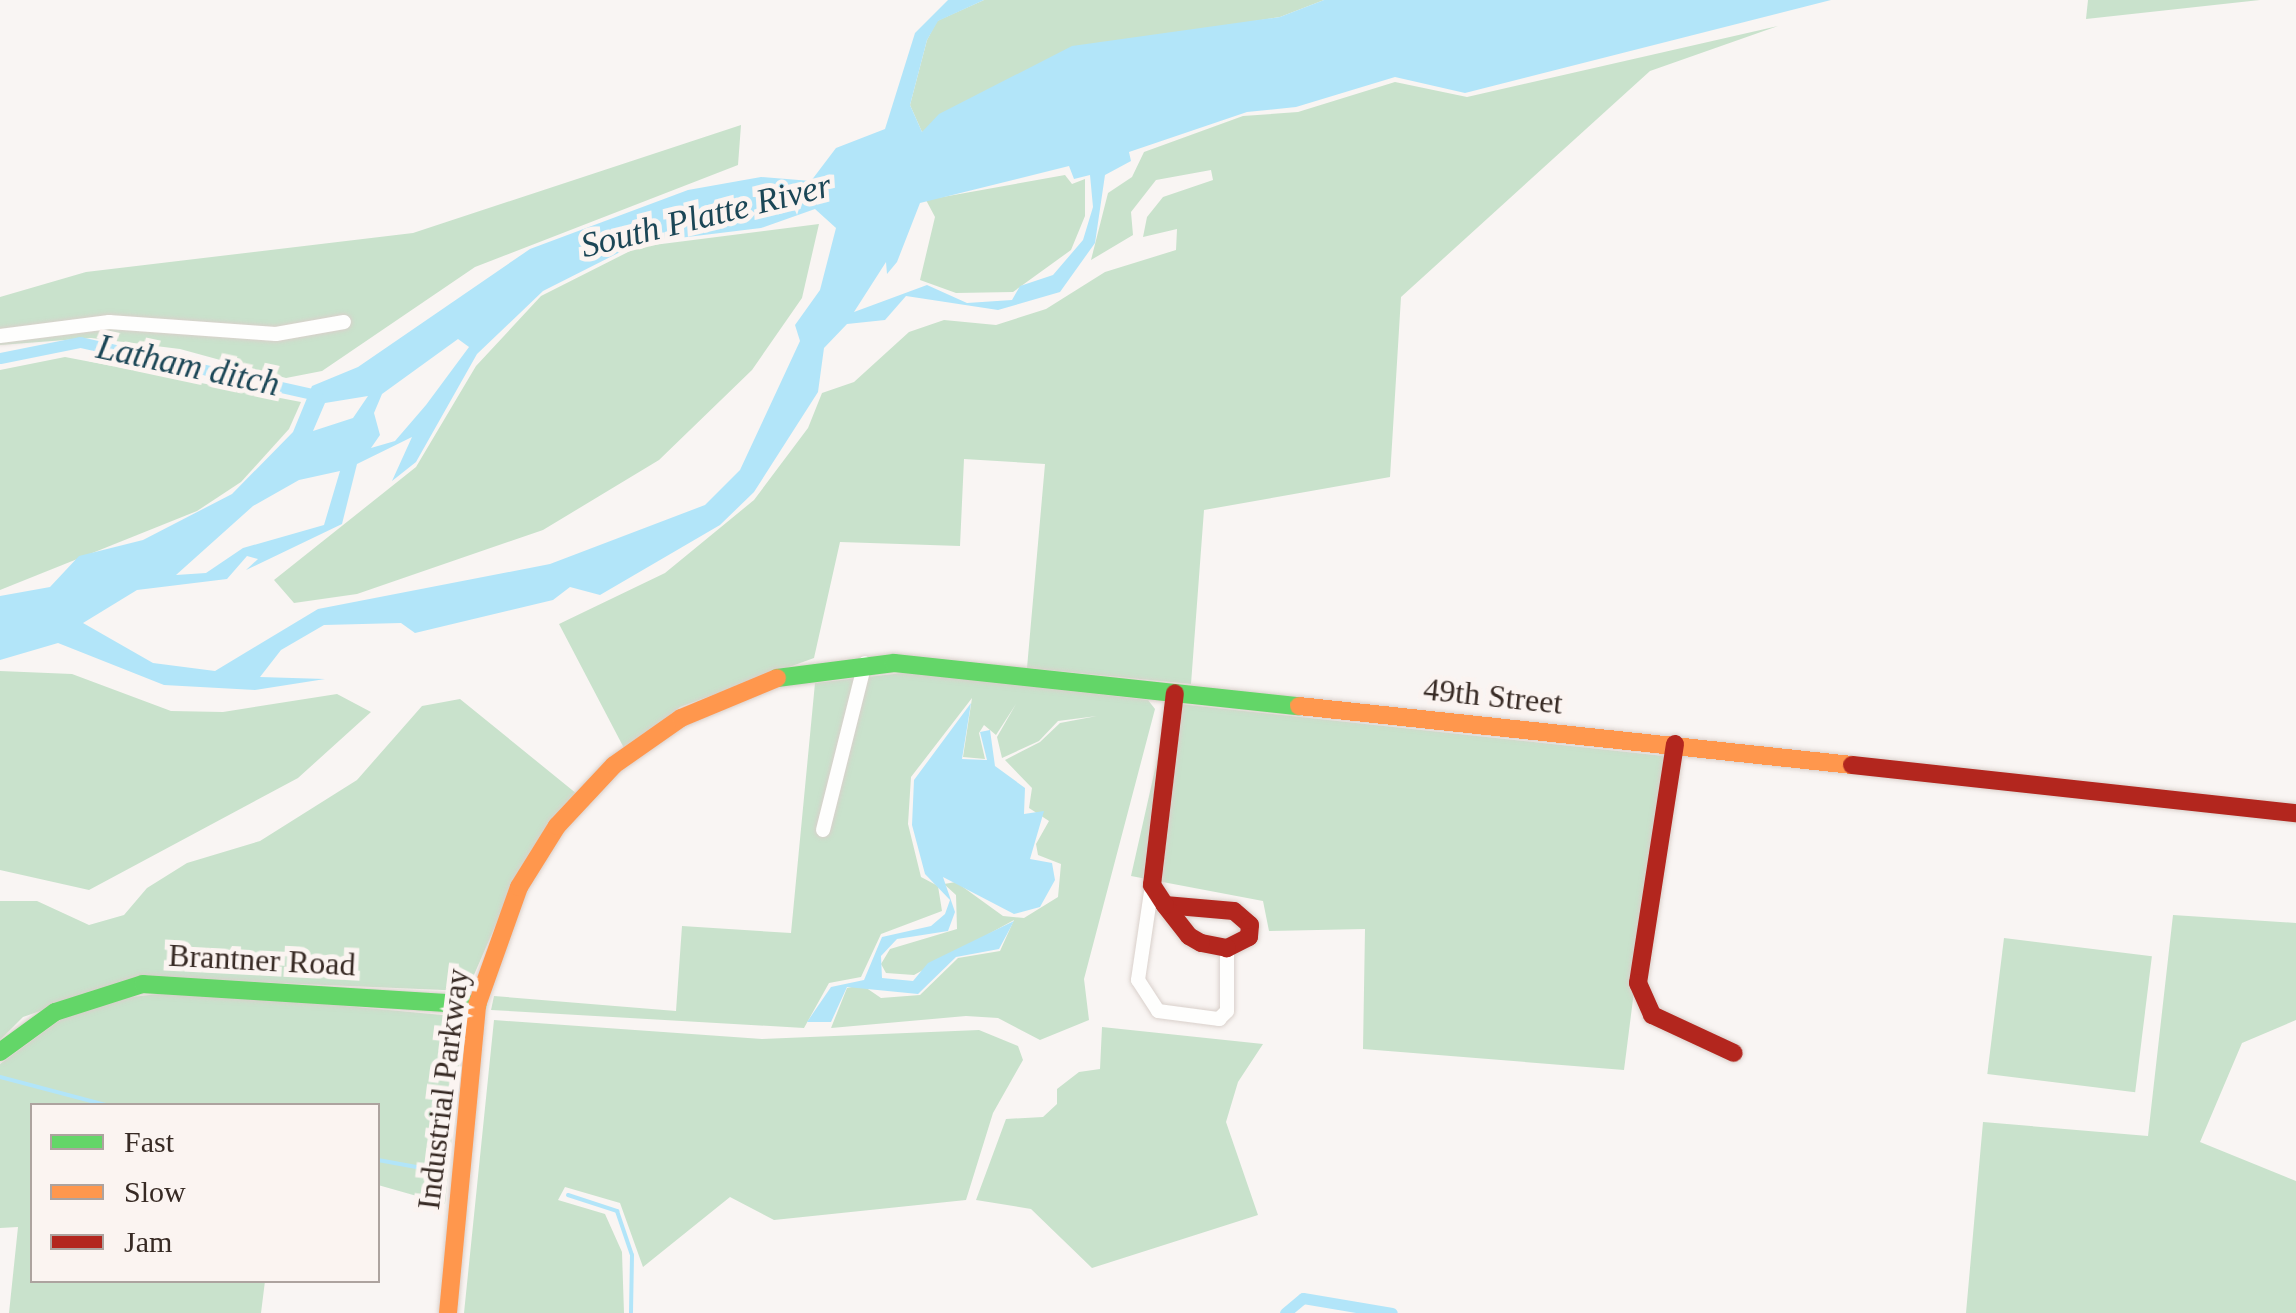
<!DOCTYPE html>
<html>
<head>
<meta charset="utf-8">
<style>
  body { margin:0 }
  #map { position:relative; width:2296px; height:1313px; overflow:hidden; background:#f9f5f3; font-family:Georgia,serif }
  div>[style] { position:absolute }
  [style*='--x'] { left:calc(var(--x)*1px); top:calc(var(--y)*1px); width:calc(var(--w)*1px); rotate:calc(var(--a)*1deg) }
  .green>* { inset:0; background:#c9e2cc; transform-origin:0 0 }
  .water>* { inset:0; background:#b2e5f9 }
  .stream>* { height:4px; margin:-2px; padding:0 2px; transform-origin:2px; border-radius:2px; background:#b2e5f9 }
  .canal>* { height:11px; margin:-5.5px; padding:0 5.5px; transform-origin:5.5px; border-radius:5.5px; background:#b2e5f9 }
  .roads { filter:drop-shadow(0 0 2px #d9d0cb) drop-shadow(0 0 2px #d9d0cb) }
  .street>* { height:14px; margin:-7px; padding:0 7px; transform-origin:7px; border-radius:7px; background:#fefefd }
  .fast>* { height:18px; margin:-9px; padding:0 9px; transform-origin:9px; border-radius:9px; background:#63d668 }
  .slow>* { height:18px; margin:-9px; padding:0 9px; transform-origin:9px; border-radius:9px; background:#ff974d }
  .jam>* { height:18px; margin:-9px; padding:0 9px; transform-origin:9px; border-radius:9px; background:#b3261e }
  span { translate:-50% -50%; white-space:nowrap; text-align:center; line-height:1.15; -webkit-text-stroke:10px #fbf4f1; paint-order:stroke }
  .street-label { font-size:32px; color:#372a24 }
  .water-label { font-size:35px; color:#1b4656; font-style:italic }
  .legend { position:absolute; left:30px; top:1103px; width:350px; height:180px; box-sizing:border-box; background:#fbf4f1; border:2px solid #ada39f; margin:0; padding:12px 18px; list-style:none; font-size:30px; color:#372a24 }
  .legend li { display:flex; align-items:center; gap:20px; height:50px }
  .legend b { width:50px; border:2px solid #ada39f }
</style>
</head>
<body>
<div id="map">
  <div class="green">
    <i style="clip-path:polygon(984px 0,1324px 0,1280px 17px,1126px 42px,922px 132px,910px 105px,927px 40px,937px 21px)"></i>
    <i style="clip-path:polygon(2088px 0,2260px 0,2086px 19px)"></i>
    <i style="clip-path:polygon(1778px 26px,1650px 71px,1401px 297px,1390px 477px,1204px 510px,1191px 684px,1027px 668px,1045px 464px,964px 459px,960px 546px,840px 542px,814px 658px,680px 707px,625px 750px,559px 624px,665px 573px,754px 500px,808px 428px,822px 393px,854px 382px,909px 332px,944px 320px,996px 325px,1046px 309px,1105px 272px,1176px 250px,1177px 229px,1143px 237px,1147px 217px,1163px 197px,1213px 180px,1211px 170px,1156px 180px,1131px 212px,1133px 235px,1091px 260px,1108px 193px,1132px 177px,1144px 152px,1243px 116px,1298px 112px,1395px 82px,1467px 97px)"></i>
    <i style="clip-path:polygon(741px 125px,738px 165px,475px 267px,322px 371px,286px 378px,180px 349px,91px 338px,0 345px,0 297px,86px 272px,413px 233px)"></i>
    <i style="clip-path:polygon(1065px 175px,1072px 184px,1085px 179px,1085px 216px,1071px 250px,1013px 292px,956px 293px,920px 280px,935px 217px,926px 200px)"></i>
    <i style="clip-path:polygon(819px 224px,802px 298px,752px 370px,659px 460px,543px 530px,357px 594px,294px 603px,274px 580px,416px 467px,476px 366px,541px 296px,638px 247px)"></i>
    <i style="clip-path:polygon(65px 357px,301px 402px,289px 429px,241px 482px,197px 511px,0 590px,0 370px)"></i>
    <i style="clip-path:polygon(0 671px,72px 674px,171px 711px,223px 712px,337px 694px,371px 712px,298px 778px,89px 890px,0 870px)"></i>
    <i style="clip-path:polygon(911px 672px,1148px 700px,1155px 709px,1084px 979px,1089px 1020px,1040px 1040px,998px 1018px,966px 1016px,831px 1028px,847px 988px,862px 985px,881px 998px,920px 995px,958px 958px,1000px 951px,1014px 920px,914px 975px,886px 973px,881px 964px,890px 949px,957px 929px,956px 895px,944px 884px,956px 882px,1003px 916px,1024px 918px,1058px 897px,1061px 864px,1038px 855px,1036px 844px,1049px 821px,1029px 808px,1032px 788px,1005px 760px,1040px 742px,1060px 723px,1097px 716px,1058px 721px,1039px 741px,1002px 758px,997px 737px,1016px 704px,996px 735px,984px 725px,979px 733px,985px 759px,963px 757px,972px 698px,911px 777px,908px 824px,921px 877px,938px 886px,942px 911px,881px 934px,861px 977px,829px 983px,804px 1028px,491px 1010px,494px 996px,676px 1011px,682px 926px,791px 933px,815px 683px)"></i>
    <i style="clip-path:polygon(460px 699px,577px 794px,520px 869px,467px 991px,138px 977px,23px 1017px,0 1040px,0 901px,37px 901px,89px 925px,124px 915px,147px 888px,187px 863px,260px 841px,357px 780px,422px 706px)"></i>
    <i style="clip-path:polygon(1170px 703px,1664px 756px,1624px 1070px,1363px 1049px,1365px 929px,1269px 931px,1263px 901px,1131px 876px)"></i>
    <i style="clip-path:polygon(2173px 915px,2296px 923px,2296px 1020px,2242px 1043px,2200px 1142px,2296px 1181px,2296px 1313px,1966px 1313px,1983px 1122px,2148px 1136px)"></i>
    <i style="left:2004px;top:938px;width:149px;height:137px;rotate:7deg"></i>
    <i style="clip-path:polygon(183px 991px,464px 1017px,445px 1204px,378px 1185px,378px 1106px,32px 1106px,32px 1280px,265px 1281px,261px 1313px,9px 1313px,18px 1227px,0 1228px,0 1064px,64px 1017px,115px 999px)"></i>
    <i style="clip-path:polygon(494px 1020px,762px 1039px,979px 1030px,1018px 1046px,1023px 1060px,993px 1113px,966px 1200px,774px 1220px,730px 1197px,643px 1267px,620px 1203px,565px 1187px,558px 1200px,605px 1214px,622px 1252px,624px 1313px,464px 1313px)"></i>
    <i style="clip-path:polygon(1102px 1027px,1263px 1044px,1238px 1082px,1226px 1122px,1258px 1215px,1092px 1268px,1031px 1209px,976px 1200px,1006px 1119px,1043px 1117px,1057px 1104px,1057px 1089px,1079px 1072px,1100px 1069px)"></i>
  </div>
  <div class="water">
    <i style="clip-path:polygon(evenodd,948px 0,984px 0,938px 21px,927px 40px,910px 105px,922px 132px,939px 114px,1072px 46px,1280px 17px,1324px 0,1831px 0,1465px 93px,1395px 77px,1296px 107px,1247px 112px,1129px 152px,1131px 161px,1105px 175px,1095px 243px,1060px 292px,998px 310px,906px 296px,885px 320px,847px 324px,824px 348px,818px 392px,754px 492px,720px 525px,600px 595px,570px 587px,553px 600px,415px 633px,401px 623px,324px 625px,281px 650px,260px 677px,325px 679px,255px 690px,164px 685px,58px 643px,0 660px,0 596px,50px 587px,79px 556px,143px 540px,232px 494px,293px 432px,312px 386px,358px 367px,530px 249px,688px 190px,761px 177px,811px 181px,836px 148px,885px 129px,915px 33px,948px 0,1069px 166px,1074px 179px,1090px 175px,1093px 207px,1083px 240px,1053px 275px,1020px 286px,1012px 300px,967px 303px,927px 285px,854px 312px,886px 262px,887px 274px,897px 262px,920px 203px,1069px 166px,948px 0,815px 209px,836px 228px,820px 290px,795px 325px,800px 341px,740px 470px,705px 505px,550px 564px,318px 609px,215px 671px,153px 663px,83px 623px,137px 590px,227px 579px,247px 556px,258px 559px,246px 570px,342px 524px,357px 464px,412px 437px,392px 481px,416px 462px,477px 354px,543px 291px,638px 243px,761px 228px,815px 209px,948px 0,458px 339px,469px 347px,426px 405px,395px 441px,371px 448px,380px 435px,374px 413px,382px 394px,458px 339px,948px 0,368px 396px,353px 418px,313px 431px,325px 403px,368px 396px,948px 0,340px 471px,324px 525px,243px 548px,206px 573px,176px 575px,253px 506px,299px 480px,340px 471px)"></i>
    <i style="clip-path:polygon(971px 703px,962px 759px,987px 760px,980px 732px,990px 730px,995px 766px,1025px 788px,1024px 814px,1044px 811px,1030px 859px,1052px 863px,1055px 880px,1040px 907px,1014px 914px,943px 877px,955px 912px,948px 931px,897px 939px,881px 956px,882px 978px,913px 981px,928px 963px,1014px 921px,999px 949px,956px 957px,918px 994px,847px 987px,831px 1022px,807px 1022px,831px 987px,864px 980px,882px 937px,931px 926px,945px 914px,950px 900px,925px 874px,912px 825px,914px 780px)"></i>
  </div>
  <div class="stream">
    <i style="--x:0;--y:1077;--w:114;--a:14.8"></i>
    <i style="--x:378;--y:1160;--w:67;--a:10.3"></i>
    <i style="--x:568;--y:1195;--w:52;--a:18.1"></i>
    <i style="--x:617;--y:1211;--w:46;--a:71.2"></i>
    <i style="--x:632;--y:1255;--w:58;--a:91"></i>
  </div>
  <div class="canal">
    <i style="--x:0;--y:358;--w:82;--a:-11.3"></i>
    <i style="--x:80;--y:342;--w:243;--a:12.6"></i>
    <i style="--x:1285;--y:1313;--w:23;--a:-40"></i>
    <i style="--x:1303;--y:1298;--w:90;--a:9.6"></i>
  </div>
  <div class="roads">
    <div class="street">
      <i style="--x:0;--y:336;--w:110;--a:-7.3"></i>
      <i style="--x:109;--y:322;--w:167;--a:4.1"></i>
      <i style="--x:276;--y:334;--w:69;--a:-10"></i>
      <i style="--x:823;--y:830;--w:172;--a:-75.9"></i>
      <i style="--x:1152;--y:885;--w:96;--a:98.4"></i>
      <i style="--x:1138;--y:980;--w:37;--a:57"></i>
      <i style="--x:1158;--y:1011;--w:62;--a:7.5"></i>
      <i style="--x:1219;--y:1019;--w:11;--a:-45"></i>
      <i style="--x:1227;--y:1011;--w:63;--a:-90"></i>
    </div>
    <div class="fast">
      <i style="--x:777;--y:678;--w:118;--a:-7.3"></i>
      <i style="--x:894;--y:663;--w:407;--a:6.1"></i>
      <i style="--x:0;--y:1052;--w:68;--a:-36"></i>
      <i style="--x:55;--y:1012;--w:92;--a:-17.7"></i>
      <i style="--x:143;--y:984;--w:335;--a:3.6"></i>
    </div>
    <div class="slow">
      <i style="--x:1299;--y:706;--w:556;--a:6.09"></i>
      <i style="--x:448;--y:1313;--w:309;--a:-84.6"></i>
      <i style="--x:477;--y:1005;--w:125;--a:-70.4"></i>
      <i style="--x:519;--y:887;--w:72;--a:-58.1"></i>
      <i style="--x:557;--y:826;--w:83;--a:-46.9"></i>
      <i style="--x:614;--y:765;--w:82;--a:-35"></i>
      <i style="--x:681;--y:718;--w:104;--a:-22.6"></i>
    </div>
    <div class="jam">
      <i style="--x:1675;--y:744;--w:242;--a:98.8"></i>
      <i style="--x:1638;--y:983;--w:35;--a:66"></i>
      <i style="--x:1652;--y:1015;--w:90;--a:24.9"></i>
      <i style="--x:1852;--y:765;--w:447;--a:6.2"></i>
      <i style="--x:1165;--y:905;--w:69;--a:5"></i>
      <i style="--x:1234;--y:911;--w:21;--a:41"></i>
      <i style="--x:1250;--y:925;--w:12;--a:95"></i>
      <i style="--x:1249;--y:937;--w:25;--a:153"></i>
      <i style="--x:1227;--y:948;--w:26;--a:-169"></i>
      <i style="--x:1201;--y:943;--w:14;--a:-150"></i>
      <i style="--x:1189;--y:936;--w:39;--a:-128"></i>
      <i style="--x:1165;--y:905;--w:24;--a:-123"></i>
      <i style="--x:1152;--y:885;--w:193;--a:-83.2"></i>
    </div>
  </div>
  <div class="street-label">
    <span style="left:1493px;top:696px;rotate:6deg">49th Street</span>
    <span style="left:262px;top:960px;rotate:3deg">Brantner Road</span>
    <span style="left:443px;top:1089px;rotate:-83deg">Industrial Parkway</span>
  </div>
  <div class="water-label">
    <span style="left:706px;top:216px;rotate:-14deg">South Platte River</span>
    <span style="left:188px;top:366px;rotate:12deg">Latham ditch</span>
  </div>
  <ul class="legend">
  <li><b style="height:12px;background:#63d668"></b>Fast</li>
  <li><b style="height:12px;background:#ff974d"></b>Slow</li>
  <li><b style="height:12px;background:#b3261e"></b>Jam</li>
  </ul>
</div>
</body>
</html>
